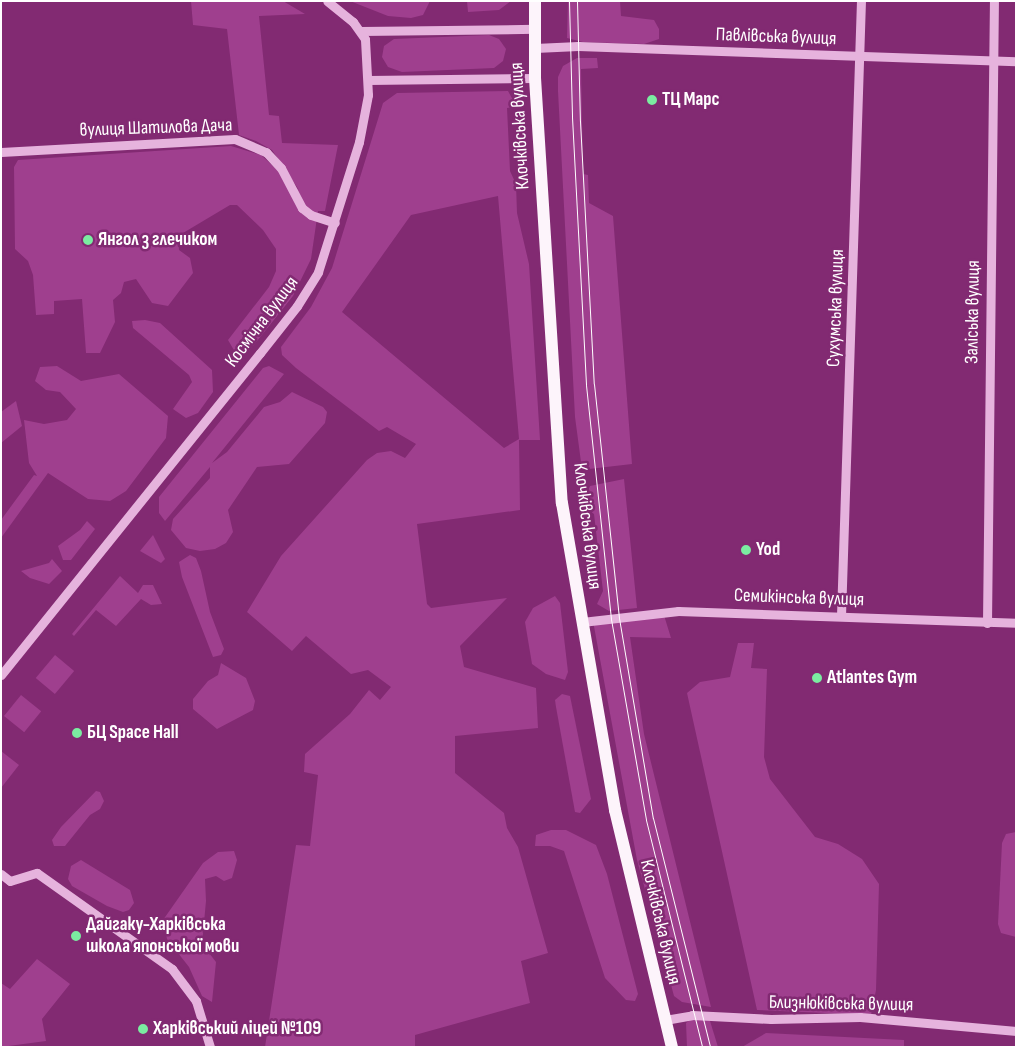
<!DOCTYPE html>
<html>
<head>
<meta charset="utf-8">
<style>
  body { margin:0 }
  #map { position:relative; width:1017px; height:1048px; overflow:hidden; background:#822a72; font-family:"Sofia Sans Condensed",sans-serif }
  div>[style] { position:absolute }
  [style*='--x'] { left:calc(var(--x)*1px); top:calc(var(--y)*1px); width:calc(var(--w)*1px); rotate:calc(var(--a)*1deg) }
  .green>* { inset:0; background:#9f3f8e; transform-origin:0 0 }
  .minor>* { height:9px; margin:-4.5px; padding:0 4.5px; transform-origin:4.5px; border-radius:4.5px; background:#e6b3dd }
  .major>* { height:12px; margin:-6px; padding:0 6px; transform-origin:6px; border-radius:6px; background:#fdf4fb }
  .tram>* { height:1px; margin:-0.5px; padding:0 0.5px; transform-origin:0.5px; border-radius:0.5px; background:#fff }
  .dots>* { width:14px; height:14px; translate:-50% -50%; box-sizing:border-box; border:2px solid #822a72; border-radius:50% }
  span { translate:-50% -50%; white-space:nowrap; text-align:center; line-height:1.15; -webkit-text-stroke:5px #822a72; paint-order:stroke }
  .street-label { font-size:19px; color:#fff }
  .poi-label { font-size:19px; color:#fff; font-weight:700 }
  .left { translate:0 -50%; text-align:left }
  .frame { position:absolute; inset:0; border:2px solid #fff; pointer-events:none }
</style>
</head>
<body>
<div id="map">
  <div class="green">
    <i style="clip-path:polygon(191px 1px,283px 1px,305px 14px,259px 16px,269px 115px,279px 116px,282px 143px,338px 145px,325px 211px,318px 211px,311px 259px,293px 296px,249px 351px,235px 352px,228px 340px,269px 287px,276px 271px,276px 249px,263px 230px,237px 205px,230px 205px,178px 236px,179px 250px,190px 258px,193px 273px,168px 306px,152px 303px,136px 279px,124px 282px,121px 293px,113px 300px,115px 322px,100px 353px,86px 353px,82px 299px,54px 301px,54px 314px,36px 315px,33px 275px,28px 261px,15px 249px,14px 167px,18px 160px,231px 146px,261px 155px,299px 190px,272px 150px,256px 141px,239px 135px,227px 29px,193px 25px)"></i>
    <i style="clip-path:polygon(350px 1px,430px 1px,423px 15px,411px 18px,388px 16px)"></i>
    <i style="clip-path:polygon(467px 1px,511px 1px,499px 10px,468px 12px)"></i>
    <i style="clip-path:polygon(568px 1px,620px 1px,621px 16px,654px 20px,659px 29px,659px 39px,644px 44px,583px 42px,567px 38px)"></i>
    <i style="clip-path:polygon(489px 35px,499px 39px,506px 49px,503px 61px,494px 68px,402px 72px,388px 67px,382px 57px,384px 46px,394px 39px)"></i>
    <i style="clip-path:polygon(577px 58px,597px 58px,598px 68px,581px 69px,583px 174px,588px 175px,589px 203px,613px 216px,632px 464px,589px 469px,581px 462px,575px 417px,558px 91px,558px 77px,563px 66px)"></i>
    <i style="clip-path:polygon(evenodd,508px 91px,514px 102px,514px 107px,507px 108px,510px 171px,516px 184px,517px 213px,529px 264px,540px 440px,519px 440px,520px 510px,417px 524px,427px 604px,431px 608px,507px 598px,460px 646px,464px 667px,536px 688px,538px 728px,455px 736px,455px 773px,504px 813px,507px 828px,518px 847px,548px 953px,521px 961px,530px 1003px,415px 1035px,415px 1047px,265px 1047px,296px 845px,310px 846px,318px 775px,304px 772px,305px 754px,350px 714px,369px 690px,380px 700px,391px 687px,368px 670px,351px 674px,306px 636px,292px 651px,247px 612px,281px 556px,367px 460px,377px 453px,391px 451px,405px 458px,416px 444px,387px 427px,379px 431px,296px 368px,282px 355px,281px 347px,311px 307px,332px 268px,383px 103px,397px 93px,508px 91px,498px 196px,519px 439px,504px 448px,342px 312px,411px 215px,498px 196px)"></i>
    <i style="clip-path:polygon(145px 320px,160px 323px,212px 370px,213px 392px,198px 413px,186px 418px,173px 409px,192px 382px,189px 375px,133px 328px,132px 321px)"></i>
    <i style="clip-path:polygon(57px 366px,81px 381px,119px 374px,168px 416px,166px 438px,126px 491px,110px 501px,88px 499px,48px 473px,1px 538px,1px 520px,34px 475px,37px 476px,29px 463px,24px 420px,44px 424px,67px 420px,76px 409px,60px 392px,46px 390px,35px 381px,40px 367px)"></i>
    <i style="clip-path:polygon(269px 366px,284px 374px,212px 463px,227px 452px,264px 407px,280px 402px,292px 392px,323px 407px,327px 412px,325px 423px,289px 464px,257px 467px,228px 510px,233px 532px,226px 543px,215px 549px,200px 551px,186px 548px,171px 530px,173px 519px,210px 478px,210px 467px,165px 521px,159px 513px,159px 497px,263px 368px)"></i>
    <i style="clip-path:polygon(16px 401px,22px 426px,1px 443px,1px 412px)"></i>
    <i style="clip-path:polygon(624px 479px,637px 608px,609px 611px,597px 604px,603px 591px,594px 514px,586px 508px,586px 495px,590px 486px)"></i>
    <i style="clip-path:polygon(87px 521px,95px 529px,71px 560px,63px 560px,58px 546px,80px 530px)"></i>
    <i style="clip-path:polygon(153px 535px,165px 559px,161px 563px,140px 551px)"></i>
    <i style="clip-path:polygon(190px 555px,196px 558px,201px 571px,210px 612px,224px 649px,221px 655px,213px 657px,182px 577px,179px 562px)"></i>
    <i style="clip-path:polygon(52px 559px,62px 571px,49px 584px,30px 578px,21px 571px,49px 563px)"></i>
    <i style="clip-path:polygon(120px 576px,138px 593px,143px 585px,153px 585px,162px 604px,151px 605px,141px 599px,116px 626px,96px 610px,74px 636px,72px 634px)"></i>
    <i style="clip-path:polygon(555px 596px,560px 603px,568px 672px,565px 680px,546px 674px,532px 664px,525px 622px,533px 608px)"></i>
    <i style="clip-path:polygon(663px 612px,671px 638px,630px 637px,644px 734px,711px 1007px,682px 1002px,674px 996px,637px 860px,593px 621px)"></i>
    <i style="clip-path:polygon(738px 643px,754px 643px,751px 668px,767px 669px,764px 757px,770px 779px,815px 837px,838px 844px,862px 859px,879px 884px,876px 990px,871px 1015px,757px 1010px,687px 693px,700px 682px,730px 677px)"></i>
    <i style="left:55px;top:655px;width:25px;height:30px;rotate:40deg"></i>
    <i style="clip-path:polygon(221px 663px,246px 678px,255px 701px,253px 710px,217px 729px,193px 709px,193px 699px,208px 681px,218px 675px)"></i>
    <i style="clip-path:polygon(562px 694px,570px 696px,591px 799px,580px 813px,575px 812px,556px 707px,555px 700px)"></i>
    <i style="left:21px;top:695px;width:26px;height:27px;rotate:39deg"></i>
    <i style="clip-path:polygon(1px 751px,19px 765px,1px 788px)"></i>
    <i style="clip-path:polygon(96px 791px,100px 792px,104px 801px,100px 809px,90px 815px,65px 846px,54px 846px,52px 840px,61px 827px)"></i>
    <i style="clip-path:polygon(551px 830px,566px 830px,596px 845px,607px 874px,638px 994px,635px 1001px,626px 1000px,605px 978px,564px 851px,550px 846px,535px 846px,536px 835px)"></i>
    <i style="clip-path:polygon(1016px 832px,1016px 937px,1001px 933px,998px 924px,1002px 843px,1006px 834px)"></i>
    <i style="clip-path:polygon(234px 851px,237px 860px,232px 878px,224px 881px,216px 876px,205px 879px,206px 901px,202px 944px,216px 962px,212px 1002px,202px 996px,189px 967px,167px 939px,163px 920px,203px 863px,218px 852px)"></i>
    <i style="clip-path:polygon(81px 860px,130px 890px,134px 903px,129px 910px,123px 912px,107px 906px,72px 886px,68px 879px,71px 866px)"></i>
    <i style="clip-path:polygon(37px 959px,70px 984px,42px 1019px,46px 1041px,1px 1047px,1px 983px,10px 989px)"></i>
    <i style="clip-path:polygon(706px 1019px,710px 1021px,718px 1047px,687px 1047px,686px 1023px,690px 1020px)"></i>
    <i style="clip-path:polygon(766px 1033px,904px 1040px,904px 1047px,742px 1047px)"></i>
  </div>
  <div class="minor">
    <i style="--x:361;--y:31;--w:174;--a:-0.7"></i>
    <i style="--x:535;--y:48;--w:43;--a:-2.7"></i>
    <i style="--x:578;--y:46;--w:438;--a:2"></i>
    <i style="--x:368;--y:80;--w:167;--a:-0.7"></i>
    <i style="--x:1;--y:152;--w:234;--a:-3.2"></i>
    <i style="--x:235;--y:139;--w:34;--a:23"></i>
    <i style="--x:266;--y:152;--w:22;--a:47"></i>
    <i style="--x:281;--y:168;--w:45;--a:62.3"></i>
    <i style="--x:302;--y:208;--w:11;--a:38"></i>
    <i style="--x:311;--y:215;--w:25;--a:18"></i>
    <i style="--x:841;--y:616;--w:615;--a:-88.14"></i>
    <i style="--x:582;--y:622;--w:97;--a:-6.5"></i>
    <i style="--x:678;--y:611;--w:338;--a:2"></i>
    <i style="--x:987;--y:623;--w:622;--a:-89.36"></i>
    <i style="--x:1;--y:675;--w:413;--a:-51.2"></i>
    <i style="--x:260;--y:353;--w:60;--a:-51.8"></i>
    <i style="--x:297;--y:306;--w:40;--a:-58"></i>
    <i style="--x:318;--y:272;--w:136;--a:-72.5"></i>
    <i style="--x:359;--y:142;--w:48;--a:-79.2"></i>
    <i style="--x:368;--y:95;--w:56;--a:-93.1"></i>
    <i style="--x:365;--y:39;--w:21;--a:-125"></i>
    <i style="--x:353;--y:22;--w:33;--a:-141"></i>
    <i style="--x:1;--y:874;--w:11;--a:38"></i>
    <i style="--x:10;--y:881;--w:28;--a:-17"></i>
    <i style="--x:37;--y:873;--w:166;--a:35.4"></i>
    <i style="--x:172;--y:969;--w:40;--a:53"></i>
    <i style="--x:196;--y:1001;--w:48;--a:73.1"></i>
    <i style="--x:665;--y:1020;--w:27;--a:-10"></i>
    <i style="--x:692;--y:1015;--w:79;--a:2.9"></i>
    <i style="--x:771;--y:1019;--w:89;--a:-1.3"></i>
    <i style="--x:860;--y:1017;--w:157;--a:5.1"></i>
  </div>
  <div class="major">
    <i style="--x:535;--y:1;--w:77;--a:90"></i>
    <i style="--x:535;--y:78;--w:426;--a:86.4"></i>
    <i style="--x:562;--y:503;--w:312;--a:80.2"></i>
    <i style="--x:615;--y:810;--w:244;--a:76.5"></i>
  </div>
  <div class="tram">
    <i style="--x:569;--y:1;--w:116;--a:88.5"></i>
    <i style="--x:572;--y:117;--w:268;--a:87"></i>
    <i style="--x:586;--y:385;--w:235;--a:83.9"></i>
    <i style="--x:611;--y:619;--w:204;--a:80.1"></i>
    <i style="--x:646;--y:820;--w:234;--a:76.1"></i>
    <i style="--x:577;--y:1;--w:120;--a:88.6"></i>
    <i style="--x:580;--y:121;--w:263;--a:87"></i>
    <i style="--x:594;--y:384;--w:235;--a:83.9"></i>
    <i style="--x:619;--y:618;--w:203;--a:80.4"></i>
    <i style="--x:653;--y:818;--w:236;--a:76"></i>
  </div>
  <div class="dots">
    <i style="left:652px;top:100px;background:#7beca1"></i>
    <i style="left:88px;top:240px;background:#7beca1"></i>
    <i style="left:746px;top:550px;background:#7beca1"></i>
    <i style="left:817px;top:678px;background:#7beca1"></i>
    <i style="left:77px;top:733px;background:#7beca1"></i>
    <i style="left:76px;top:936px;background:#7beca1"></i>
    <i style="left:143px;top:1029px;background:#7beca1"></i>
  </div>
  <div class="street-label">
    <span style="left:776px;top:37px;rotate:2deg">Павлівська вулиця</span>
    <span style="left:520px;top:126px;rotate:-93deg">Клочківська вулиця</span>
    <span style="left:156px;top:128px;rotate:-2deg">вулиця Шатилова Дача</span>
    <span style="left:836px;top:308px;rotate:-88deg">Сухумська вулиця</span>
    <span style="left:973px;top:312px;rotate:-89deg">Заліська вулиця</span>
    <span style="left:262px;top:322px;rotate:-53deg">Космічна вулиця</span>
    <span style="left:587px;top:526px;rotate:83deg">Клочківська вулиця</span>
    <span style="left:799px;top:598px;rotate:2deg">Семикінська вулиця</span>
    <span style="left:660px;top:922px;rotate:77deg">Клочківська вулиця</span>
    <span style="left:841px;top:1004px;rotate:1deg">Близнюківська вулиця</span>
  </div>
  <div class="poi-label">
    <span class="left" style="left:662px;top:100px">ТЦ Марс</span>
    <span class="left" style="left:98px;top:240px">Янгол з глечиком</span>
    <span class="left" style="left:756px;top:550px">Yod</span>
    <span class="left" style="left:827px;top:678px">Atlantes Gym</span>
    <span class="left" style="left:87px;top:733px">БЦ Space Hall</span>
    <span class="left" style="left:86px;top:936px">Дайгаку-Харківська<br>школа японської мови</span>
    <span class="left" style="left:153px;top:1029px">Харківський ліцей №109</span>
  </div>
  <div class="frame"></div>
</div>
</body>
</html>
